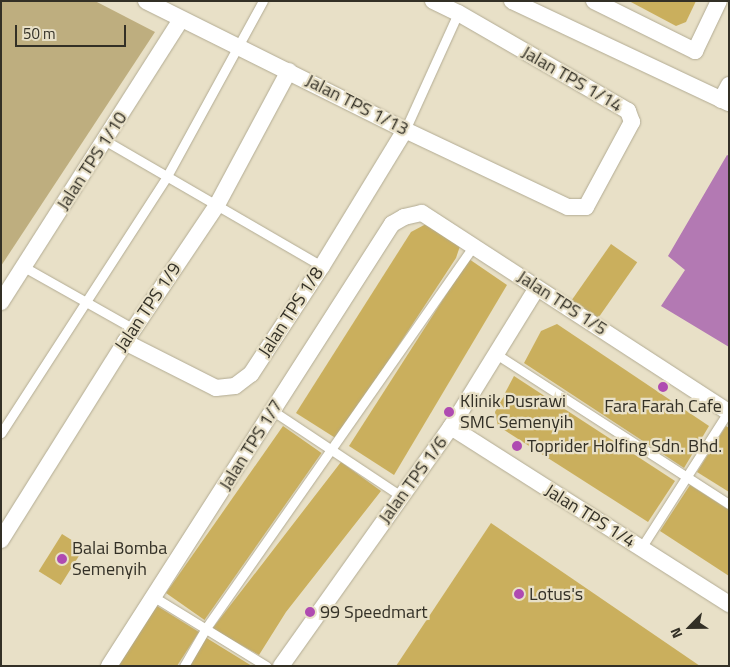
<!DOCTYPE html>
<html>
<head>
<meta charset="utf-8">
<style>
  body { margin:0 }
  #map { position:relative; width:730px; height:667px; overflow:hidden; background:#e8e0c7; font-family:"Titillium Web",sans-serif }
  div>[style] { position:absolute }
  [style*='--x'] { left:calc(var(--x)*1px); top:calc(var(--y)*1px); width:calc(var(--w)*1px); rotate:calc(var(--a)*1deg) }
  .green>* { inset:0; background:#beae7f }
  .water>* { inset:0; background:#b379b3 }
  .building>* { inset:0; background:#caaf5d; transform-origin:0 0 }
  .roads { filter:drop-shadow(0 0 1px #b2ab93) drop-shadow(0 0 1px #b2ab93) }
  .service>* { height:9px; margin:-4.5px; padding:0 4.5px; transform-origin:4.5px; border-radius:4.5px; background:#fff }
  .minor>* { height:16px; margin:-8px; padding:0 8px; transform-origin:8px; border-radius:8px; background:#fff }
  .dots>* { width:14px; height:14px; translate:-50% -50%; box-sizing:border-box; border:2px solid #e8e0c7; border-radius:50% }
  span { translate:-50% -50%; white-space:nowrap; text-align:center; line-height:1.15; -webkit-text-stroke:4.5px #e8e0c7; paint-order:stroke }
  .street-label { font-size:18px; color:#333026 }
  .poi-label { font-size:18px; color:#333026 }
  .left { translate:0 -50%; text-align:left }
  .frame { position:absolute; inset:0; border:2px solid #333026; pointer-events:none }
  .north { position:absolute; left:665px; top:602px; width:50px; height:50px; -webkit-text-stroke:4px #e8e0c7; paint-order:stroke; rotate:247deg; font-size:14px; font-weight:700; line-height:20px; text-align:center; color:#333026 }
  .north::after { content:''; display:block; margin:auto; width:18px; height:22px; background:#333026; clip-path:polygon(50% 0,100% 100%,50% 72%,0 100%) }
  .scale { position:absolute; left:15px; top:25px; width:111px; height:22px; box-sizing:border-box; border:2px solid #333026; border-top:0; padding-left:6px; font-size:15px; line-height:18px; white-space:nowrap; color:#333026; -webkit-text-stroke:4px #e8e0c7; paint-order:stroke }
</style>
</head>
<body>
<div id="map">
  <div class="green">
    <i style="clip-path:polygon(1px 1px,95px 1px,155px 32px,1px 266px)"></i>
  </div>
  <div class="water">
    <i style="clip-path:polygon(727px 155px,729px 156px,729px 347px,661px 306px,685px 270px,668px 256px)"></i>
  </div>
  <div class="building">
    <i style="clip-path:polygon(629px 1px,696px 1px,686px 22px,676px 26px)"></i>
    <i style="clip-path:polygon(426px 224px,460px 246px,456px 258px,337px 439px,296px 413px,411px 232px)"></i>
    <i style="left:611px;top:244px;width:32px;height:72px;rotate:35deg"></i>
    <i style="clip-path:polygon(469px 259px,507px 285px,394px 475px,349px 446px)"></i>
    <i style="clip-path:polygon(557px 324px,709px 426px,684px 468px,524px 363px,541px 331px)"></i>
    <i style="clip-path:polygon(514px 376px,675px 481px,648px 522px,498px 426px,495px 412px)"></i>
    <i style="left:283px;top:426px;width:47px;height:204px;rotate:35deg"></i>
    <i style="clip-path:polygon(726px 426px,729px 428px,729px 492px,697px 472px)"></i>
    <i style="clip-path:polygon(341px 462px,381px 491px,286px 612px,259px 655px,212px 629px)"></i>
    <i style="clip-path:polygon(690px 485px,729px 510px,729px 576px,660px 531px)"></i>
    <i style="clip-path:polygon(491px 523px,700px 666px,396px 666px)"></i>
    <i style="left:62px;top:534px;width:26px;height:44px;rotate:32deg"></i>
    <i style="clip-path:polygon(154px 604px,199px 632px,177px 666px,117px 666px)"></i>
    <i style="clip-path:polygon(205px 637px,252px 666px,187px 666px)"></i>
  </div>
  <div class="roads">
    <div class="service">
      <i style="--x:405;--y:130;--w:128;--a:-65.6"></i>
      <i style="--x:106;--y:141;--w:250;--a:30.1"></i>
      <i style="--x:24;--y:267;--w:126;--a:29.4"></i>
      <i style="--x:496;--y:354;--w:277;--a:32.8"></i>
      <i style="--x:273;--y:411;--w:154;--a:33.6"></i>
      <i style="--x:1;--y:433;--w:306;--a:-57.1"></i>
      <i style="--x:167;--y:176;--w:200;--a:-61.3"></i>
      <i style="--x:641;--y:548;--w:161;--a:-57.4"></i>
      <i style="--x:154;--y:597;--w:132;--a:31.6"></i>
      <i style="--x:184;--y:666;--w:44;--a:-59.9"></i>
      <i style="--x:206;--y:628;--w:467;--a:-55"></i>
    </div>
    <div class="minor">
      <i style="--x:146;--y:1;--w:289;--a:26.5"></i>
      <i style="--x:405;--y:130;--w:180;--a:25.3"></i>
      <i style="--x:568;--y:207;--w:18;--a:0"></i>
      <i style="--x:586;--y:207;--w:97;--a:-61.6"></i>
      <i style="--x:632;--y:122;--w:12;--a:-110"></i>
      <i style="--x:628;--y:111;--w:196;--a:-150"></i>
      <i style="--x:458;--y:13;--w:28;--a:-154"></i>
      <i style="--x:512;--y:1;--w:240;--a:25.2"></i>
      <i style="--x:594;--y:1;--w:113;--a:26.3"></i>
      <i style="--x:695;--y:51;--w:55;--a:-64.4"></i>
      <i style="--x:721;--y:100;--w:17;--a:-62"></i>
      <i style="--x:1;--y:302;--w:335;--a:-57.5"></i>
      <i style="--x:125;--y:342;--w:102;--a:26.8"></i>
      <i style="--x:216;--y:388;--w:19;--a:-6"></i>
      <i style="--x:235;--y:386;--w:20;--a:-37"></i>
      <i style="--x:251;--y:374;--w:129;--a:-56.7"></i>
      <i style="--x:322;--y:266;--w:159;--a:-58.6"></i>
      <i style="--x:451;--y:427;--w:330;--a:32.5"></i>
      <i style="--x:1;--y:540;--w:234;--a:-57.9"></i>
      <i style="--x:125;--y:342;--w:165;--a:-56.1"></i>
      <i style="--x:217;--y:205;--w:152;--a:-61.8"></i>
      <i style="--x:109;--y:666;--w:525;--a:-57.37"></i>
      <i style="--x:392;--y:224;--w:14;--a:-30"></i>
      <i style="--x:404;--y:217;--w:18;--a:-13"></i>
      <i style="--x:422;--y:213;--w:366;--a:33"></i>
      <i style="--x:281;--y:666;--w:293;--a:-54.6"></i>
      <i style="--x:451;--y:427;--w:163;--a:-58.3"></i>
    </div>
  </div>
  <div class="dots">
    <i style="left:663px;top:387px;background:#af4bb1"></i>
    <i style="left:449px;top:412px;background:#af4bb1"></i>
    <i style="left:517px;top:446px;background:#af4bb1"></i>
    <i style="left:62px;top:559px;background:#af4bb1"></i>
    <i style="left:519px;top:594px;background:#af4bb1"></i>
    <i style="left:310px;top:612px;background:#af4bb1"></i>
  </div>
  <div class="street-label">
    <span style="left:572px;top:79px;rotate:30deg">Jalan TPS 1/14</span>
    <span style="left:357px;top:105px;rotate:27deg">Jalan TPS 1/13</span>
    <span style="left:92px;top:161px;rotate:-57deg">Jalan TPS 1/10</span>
    <span style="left:562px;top:303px;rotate:33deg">Jalan TPS 1/5</span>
    <span style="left:148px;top:307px;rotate:-56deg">Jalan TPS 1/9</span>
    <span style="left:291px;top:312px;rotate:-57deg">Jalan TPS 1/8</span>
    <span style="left:251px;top:445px;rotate:-58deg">Jalan TPS 1/7</span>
    <span style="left:413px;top:480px;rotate:-54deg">Jalan TPS 1/6</span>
    <span style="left:590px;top:516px;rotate:32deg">Jalan TPS 1/4</span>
  </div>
  <div class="poi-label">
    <span class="left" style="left:460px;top:412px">Klinik Pusrawi<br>SMC Semenyih</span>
    <span style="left:663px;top:406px">Fara Farah Cafe</span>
    <span class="left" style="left:527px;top:446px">Toprider Holfing Sdn. Bhd.</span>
    <span class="left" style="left:72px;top:559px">Balai Bomba<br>Semenyih</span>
    <span class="left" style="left:529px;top:594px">Lotus's</span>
    <span class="left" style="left:320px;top:612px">99 Speedmart</span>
  </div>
  <div class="frame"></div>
  <div class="north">N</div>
  <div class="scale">50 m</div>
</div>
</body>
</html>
